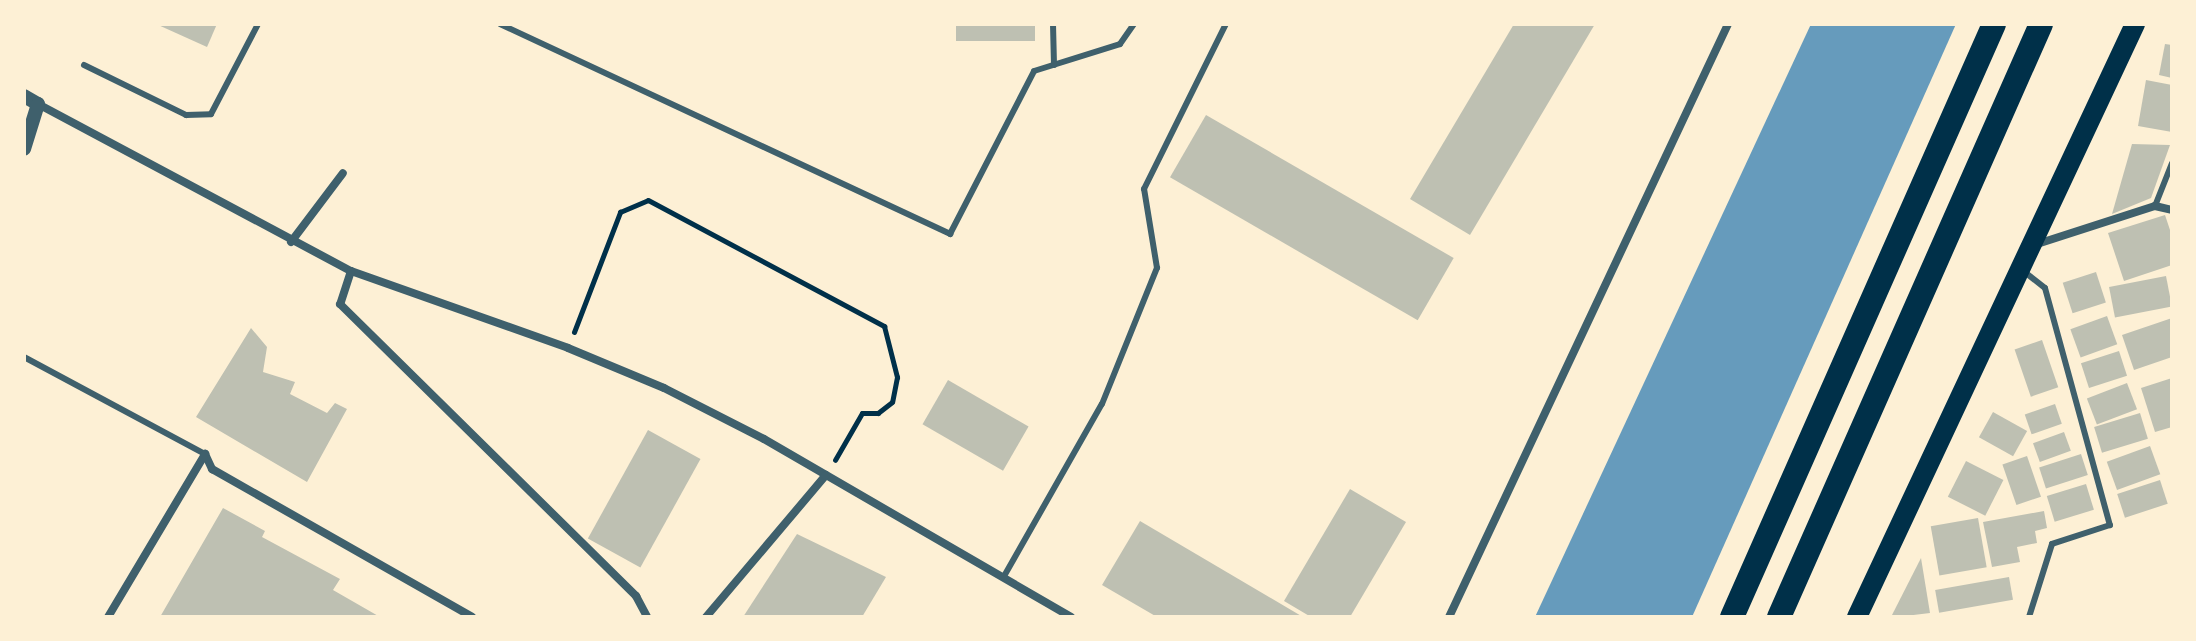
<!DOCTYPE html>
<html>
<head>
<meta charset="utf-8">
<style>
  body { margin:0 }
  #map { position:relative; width:2196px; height:641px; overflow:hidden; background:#fdf0d5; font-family:"IBM Plex Sans",sans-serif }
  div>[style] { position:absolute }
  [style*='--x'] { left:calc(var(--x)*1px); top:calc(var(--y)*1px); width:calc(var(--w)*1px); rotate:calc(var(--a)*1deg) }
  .water>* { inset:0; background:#669bbc }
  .building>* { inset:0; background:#bec0b2; transform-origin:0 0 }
  .path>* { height:5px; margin:-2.5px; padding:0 2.5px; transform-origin:2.5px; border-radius:2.5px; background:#003049 }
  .service>* { height:6px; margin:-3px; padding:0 3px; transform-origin:3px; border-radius:3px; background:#3f606c }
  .minor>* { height:8px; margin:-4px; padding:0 4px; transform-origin:4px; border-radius:4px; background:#3f606c }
  .tertiary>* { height:14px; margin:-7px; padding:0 7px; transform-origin:7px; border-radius:7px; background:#3f606c }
  .primary>* { height:20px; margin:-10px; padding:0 10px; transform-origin:10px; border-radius:10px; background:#003049 }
  .motorway>* { height:24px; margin:-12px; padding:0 12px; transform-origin:12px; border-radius:12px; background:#003049 }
  span { translate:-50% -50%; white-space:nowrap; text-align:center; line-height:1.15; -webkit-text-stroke:8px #fdf0d5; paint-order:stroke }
  .frame { position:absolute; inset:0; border:26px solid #fdf0d5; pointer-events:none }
</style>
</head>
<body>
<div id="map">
  <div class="water">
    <i style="clip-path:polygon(1811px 24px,1956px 24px,1692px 617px,1535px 617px)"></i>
  </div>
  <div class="building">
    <i style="clip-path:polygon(156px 24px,217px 24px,207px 47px)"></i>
    <i style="left:956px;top:24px;width:79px;height:17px"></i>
    <i style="clip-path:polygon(1514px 24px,1595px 24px,1470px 235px,1410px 199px)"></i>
    <i style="clip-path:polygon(2165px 44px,2172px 45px,2172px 78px,2159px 75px)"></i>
    <i style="clip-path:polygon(2146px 80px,2172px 85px,2172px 132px,2138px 126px)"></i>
    <i style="left:1206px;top:115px;width:286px;height:72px;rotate:30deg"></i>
    <i style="clip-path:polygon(2132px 144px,2170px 145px,2151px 198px,2112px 214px)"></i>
    <i style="clip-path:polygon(2165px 215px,2172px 236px,2172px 265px,2124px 281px,2108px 233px)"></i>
    <i style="left:2096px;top:272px;width:32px;height:35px;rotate:72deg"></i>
    <i style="left:2166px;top:276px;width:31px;height:58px;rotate:79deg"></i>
    <i style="left:2107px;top:316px;width:30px;height:39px;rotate:70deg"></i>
    <i style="clip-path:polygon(2172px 318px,2172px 357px,2134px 370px,2122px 335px)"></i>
    <i style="clip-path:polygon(251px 328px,267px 347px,263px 372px,295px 382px,290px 394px,327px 413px,335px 403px,347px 409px,307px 482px,196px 417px)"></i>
    <i style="left:2042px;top:340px;width:50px;height:29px;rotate:71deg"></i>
    <i style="left:2119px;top:351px;width:26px;height:40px;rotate:72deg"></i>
    <i style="clip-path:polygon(2172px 378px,2172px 427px,2155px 432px,2141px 388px)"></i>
    <i style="left:948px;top:380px;width:93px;height:51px;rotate:30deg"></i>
    <i style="left:2127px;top:383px;width:28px;height:43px;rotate:69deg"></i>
    <i style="left:2055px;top:404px;width:21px;height:32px;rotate:71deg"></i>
    <i style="left:1993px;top:412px;width:39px;height:29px;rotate:29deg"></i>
    <i style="left:2140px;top:413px;width:27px;height:48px;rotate:73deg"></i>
    <i style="left:648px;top:430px;width:60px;height:124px;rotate:29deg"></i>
    <i style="left:2064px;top:432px;width:20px;height:33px;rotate:70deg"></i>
    <i style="left:2150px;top:446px;width:30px;height:46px;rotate:70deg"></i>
    <i style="left:2081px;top:454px;width:22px;height:44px;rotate:72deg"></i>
    <i style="left:2027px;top:456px;width:43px;height:26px;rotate:71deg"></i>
    <i style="left:1966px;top:461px;width:42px;height:40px;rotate:27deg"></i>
    <i style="left:2160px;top:480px;width:25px;height:45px;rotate:72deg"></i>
    <i style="left:2086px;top:484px;width:27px;height:41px;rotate:73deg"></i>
    <i style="clip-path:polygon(1350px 489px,1406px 522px,1350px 617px,1311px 617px,1284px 601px)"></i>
    <i style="clip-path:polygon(223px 508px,265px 531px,262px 537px,340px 579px,333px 590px,380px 617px,160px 617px)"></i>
    <i style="clip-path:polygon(2044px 511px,2047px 528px,2035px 531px,2037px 543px,2017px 547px,2020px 562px,1992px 567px,1983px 522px)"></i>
    <i style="left:1978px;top:518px;width:50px;height:48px;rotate:80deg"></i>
    <i style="clip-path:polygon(1140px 521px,1303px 617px,1157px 617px,1102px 585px)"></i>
    <i style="clip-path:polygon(797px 534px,886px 577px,862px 617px,743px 617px)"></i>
    <i style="clip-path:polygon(1921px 558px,1930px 613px,1897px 617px,1892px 615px)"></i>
    <i style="left:2009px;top:577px;width:23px;height:75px;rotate:80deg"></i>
  </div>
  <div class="path">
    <i style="--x:574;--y:332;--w:129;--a:-69"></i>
    <i style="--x:620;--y:212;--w:30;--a:-23"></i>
    <i style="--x:648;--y:200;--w:268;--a:28.1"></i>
    <i style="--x:884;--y:326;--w:53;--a:75.7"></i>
    <i style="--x:897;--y:377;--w:25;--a:101"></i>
    <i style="--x:892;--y:402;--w:18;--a:142"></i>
    <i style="--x:878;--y:413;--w:16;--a:180"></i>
    <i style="--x:862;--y:413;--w:54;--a:119.9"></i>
  </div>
  <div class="service">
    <i style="--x:500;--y:24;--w:497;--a:25"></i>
    <i style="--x:950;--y:234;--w:183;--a:-62.7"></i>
    <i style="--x:1034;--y:71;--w:90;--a:-17.4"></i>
    <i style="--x:1120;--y:44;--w:24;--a:-55"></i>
    <i style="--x:1053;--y:24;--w:41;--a:88.6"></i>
    <i style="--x:84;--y:65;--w:114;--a:26.1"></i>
    <i style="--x:186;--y:115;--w:25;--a:-2"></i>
    <i style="--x:211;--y:114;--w:102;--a:-62.4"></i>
    <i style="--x:2155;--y:206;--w:46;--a:-68.4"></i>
    <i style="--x:2022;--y:270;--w:29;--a:38"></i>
    <i style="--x:2045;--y:288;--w:246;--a:74.7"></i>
    <i style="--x:2110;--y:525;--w:61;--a:161.9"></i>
    <i style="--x:2052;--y:544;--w:77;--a:107.5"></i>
    <i style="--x:24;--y:357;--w:205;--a:28.2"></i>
    <i style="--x:1003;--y:578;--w:200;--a:-60.4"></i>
    <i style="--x:1102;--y:404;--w:147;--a:-68"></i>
    <i style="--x:1157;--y:268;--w:80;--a:-99.3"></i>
    <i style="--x:1144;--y:189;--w:184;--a:-63.6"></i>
  </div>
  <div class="minor">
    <i style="--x:38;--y:104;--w:355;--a:28.1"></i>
    <i style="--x:351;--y:271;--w:230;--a:19.5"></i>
    <i style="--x:568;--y:348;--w:104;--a:22.6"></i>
    <i style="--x:664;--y:388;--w:112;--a:27"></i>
    <i style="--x:764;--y:439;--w:355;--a:30.1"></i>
    <i style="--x:291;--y:242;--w:86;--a:-53"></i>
    <i style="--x:2034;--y:245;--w:127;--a:-17.9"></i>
    <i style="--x:2155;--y:206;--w:17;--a:13"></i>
    <i style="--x:351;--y:271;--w:35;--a:108"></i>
    <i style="--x:340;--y:304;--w:416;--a:44.6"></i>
    <i style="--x:636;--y:596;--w:24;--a:62"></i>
    <i style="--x:205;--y:454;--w:17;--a:65"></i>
    <i style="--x:212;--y:469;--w:299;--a:29.6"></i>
    <i style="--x:108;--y:617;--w:190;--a:-59.2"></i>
    <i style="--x:706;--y:617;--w:186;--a:-49.8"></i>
    <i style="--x:1449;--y:617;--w:655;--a:-64.8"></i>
  </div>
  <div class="tertiary">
    <i style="--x:24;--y:96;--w:16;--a:30"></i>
    <i style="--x:38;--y:104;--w:47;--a:107.3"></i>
  </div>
  <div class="primary">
    <i style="--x:1857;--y:617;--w:655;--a:-64.88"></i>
  </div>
  <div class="motorway">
    <i style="--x:1732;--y:617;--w:648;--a:-66.16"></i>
    <i style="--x:1779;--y:617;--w:648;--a:-66.16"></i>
  </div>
  <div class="frame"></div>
</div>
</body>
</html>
